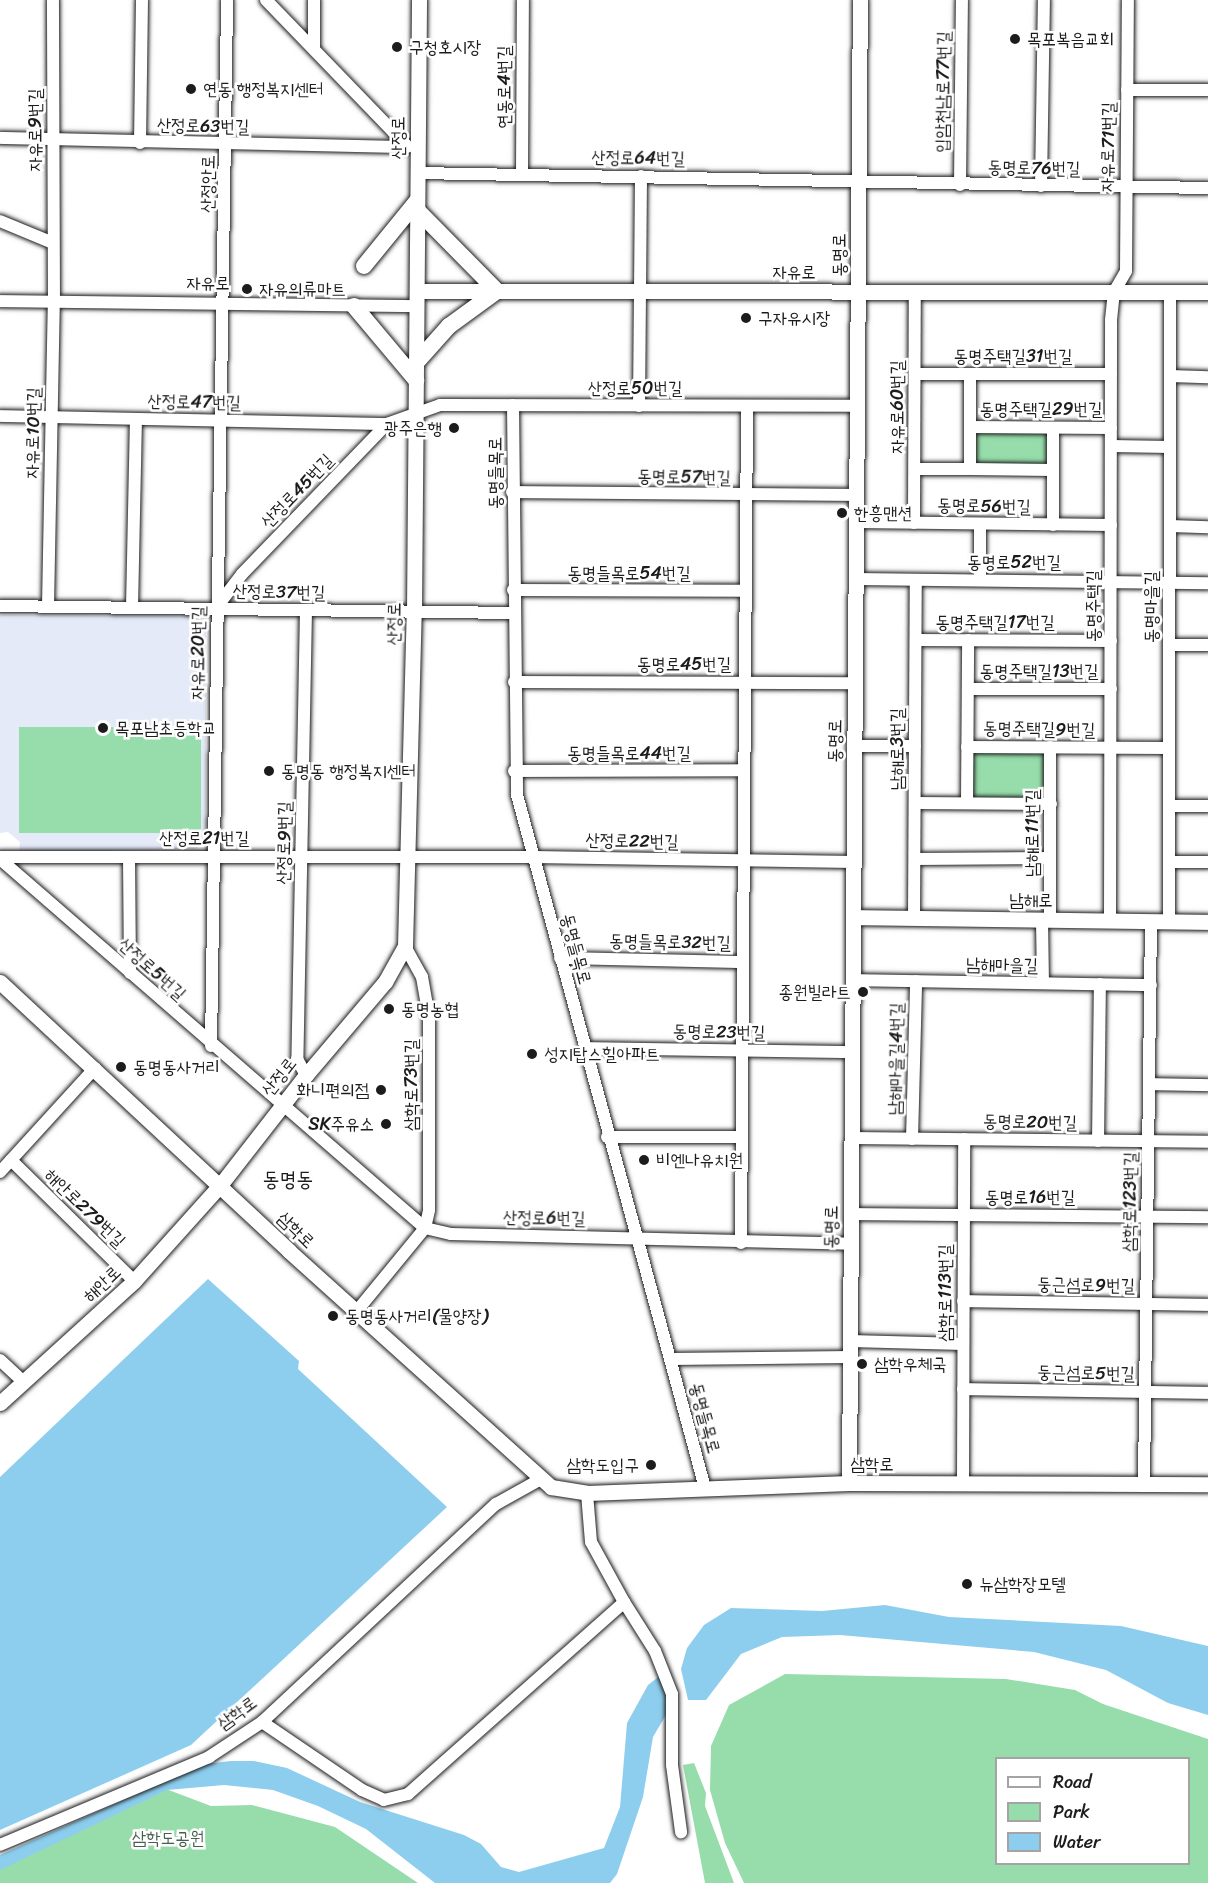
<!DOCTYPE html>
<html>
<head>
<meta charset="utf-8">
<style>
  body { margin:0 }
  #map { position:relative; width:1208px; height:1883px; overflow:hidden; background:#fff; font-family:Sriracha,"Poor Story",sans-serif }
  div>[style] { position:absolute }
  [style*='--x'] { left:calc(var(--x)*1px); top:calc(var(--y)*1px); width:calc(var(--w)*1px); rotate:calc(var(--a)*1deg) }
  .built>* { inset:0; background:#e4eaf8 }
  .green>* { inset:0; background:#97ddab; transform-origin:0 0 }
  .water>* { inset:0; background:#8dceee }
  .roads { filter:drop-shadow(0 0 2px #1c1c1c) drop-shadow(0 0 2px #1c1c1c) }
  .minor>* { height:12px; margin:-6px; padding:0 6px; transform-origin:6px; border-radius:6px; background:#fff }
  .tertiary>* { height:15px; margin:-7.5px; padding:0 7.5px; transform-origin:7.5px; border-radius:7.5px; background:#fff }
  .secondary>* { height:16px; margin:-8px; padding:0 8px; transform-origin:8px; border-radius:8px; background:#fff }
  .dots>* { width:16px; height:16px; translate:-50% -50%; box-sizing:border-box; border:3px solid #fff; border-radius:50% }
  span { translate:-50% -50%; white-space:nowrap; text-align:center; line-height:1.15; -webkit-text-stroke:5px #fff; paint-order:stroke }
  .poi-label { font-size:18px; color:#1c1c1c }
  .left { translate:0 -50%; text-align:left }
  .right { translate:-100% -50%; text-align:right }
  .street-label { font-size:18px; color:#1c1c1c }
  .park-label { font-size:18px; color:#47604e }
  .quarter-label { font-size:21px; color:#1c1c1c }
  .legend { position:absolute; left:995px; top:1757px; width:195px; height:108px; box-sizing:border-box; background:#fff; border:2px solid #a4a4a4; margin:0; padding:8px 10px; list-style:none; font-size:18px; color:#1c1c1c }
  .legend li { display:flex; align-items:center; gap:12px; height:30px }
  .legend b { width:30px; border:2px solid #a4a4a4 }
</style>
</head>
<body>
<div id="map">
  <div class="built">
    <i style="clip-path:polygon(0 615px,200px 616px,206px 625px,206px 838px,196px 849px,19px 853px,20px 842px,8px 832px,0 833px)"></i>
  </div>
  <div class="green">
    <i style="left:974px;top:433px;width:75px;height:33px"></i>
    <i style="left:201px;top:727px;width:106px;height:182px;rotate:90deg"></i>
    <i style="left:971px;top:751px;width:76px;height:49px"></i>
    <i style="clip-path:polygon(evenodd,785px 1674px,1006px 1679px,1075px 1690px,1103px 1704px,1208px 1739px,1208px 1883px,744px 1883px,725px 1843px,710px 1790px,711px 1746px,729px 1705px,785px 1674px,996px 1758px,1188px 1758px,1188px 1864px,996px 1864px,996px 1758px)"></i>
    <i style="clip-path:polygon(694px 1763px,706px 1793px,705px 1806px,734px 1883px,705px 1883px,683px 1765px)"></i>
    <i style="clip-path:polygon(166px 1789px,211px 1806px,252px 1805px,335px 1827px,418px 1883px,0 1883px,0 1863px)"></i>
  </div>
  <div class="water">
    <i style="clip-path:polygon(208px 1279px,299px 1361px,298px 1369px,447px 1507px,191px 1745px,0 1830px,0 1477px)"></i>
    <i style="clip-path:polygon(885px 1605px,949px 1617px,1121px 1626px,1208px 1646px,1208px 1715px,1168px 1703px,1106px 1670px,1034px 1652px,840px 1635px,782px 1637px,741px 1654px,706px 1700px,688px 1700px,681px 1669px,687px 1648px,704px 1625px,731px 1608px,822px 1611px)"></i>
    <i style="clip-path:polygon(661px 1675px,670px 1708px,653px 1737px,643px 1797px,617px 1874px,610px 1883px,435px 1883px,366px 1829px,318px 1806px,273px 1790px,224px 1785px,167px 1790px,0 1870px,0 1855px,205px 1764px,231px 1761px,254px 1761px,287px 1768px,360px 1802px,464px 1835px,481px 1844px,501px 1867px,519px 1872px,604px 1848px,620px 1807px,627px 1723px,648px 1685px)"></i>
  </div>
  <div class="roads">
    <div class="minor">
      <i style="--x:266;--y:0;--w:204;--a:46"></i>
      <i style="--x:314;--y:0;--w:49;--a:90"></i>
      <i style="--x:1127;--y:90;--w:81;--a:0"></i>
      <i style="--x:0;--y:138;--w:405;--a:1.3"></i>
      <i style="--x:140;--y:143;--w:143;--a:-89.2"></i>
      <i style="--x:417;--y:173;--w:791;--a:1.09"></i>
      <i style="--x:522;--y:174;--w:174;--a:-89.7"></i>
      <i style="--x:960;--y:185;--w:185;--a:-89.4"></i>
      <i style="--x:1041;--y:186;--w:186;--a:-89.1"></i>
      <i style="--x:0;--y:221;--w:57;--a:22.5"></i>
      <i style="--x:0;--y:301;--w:416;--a:0.7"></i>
      <i style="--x:915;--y:374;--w:196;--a:0"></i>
      <i style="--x:970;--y:374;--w:95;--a:90"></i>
      <i style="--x:970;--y:469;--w:83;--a:0.7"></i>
      <i style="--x:1053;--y:470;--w:55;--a:90"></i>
      <i style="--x:1170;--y:376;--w:38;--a:2"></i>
      <i style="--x:513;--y:405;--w:390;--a:89.4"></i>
      <i style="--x:517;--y:795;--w:718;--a:74.82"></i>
      <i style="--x:639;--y:406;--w:230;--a:-89.5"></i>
      <i style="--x:0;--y:416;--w:387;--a:1.2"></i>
      <i style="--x:970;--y:427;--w:141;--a:0.4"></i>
      <i style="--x:1111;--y:446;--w:59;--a:1"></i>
      <i style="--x:915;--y:469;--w:55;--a:0"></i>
      <i style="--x:1053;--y:470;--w:42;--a:-90"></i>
      <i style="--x:512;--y:492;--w:344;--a:0.5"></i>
      <i style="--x:856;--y:522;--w:255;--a:0.7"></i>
      <i style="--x:914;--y:523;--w:231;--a:-89.8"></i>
      <i style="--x:980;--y:524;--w:56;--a:90"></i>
      <i style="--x:1170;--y:526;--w:38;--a:2"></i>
      <i style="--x:856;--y:579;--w:352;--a:0.7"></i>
      <i style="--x:513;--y:590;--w:232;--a:0.2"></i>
      <i style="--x:0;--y:606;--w:513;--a:0.78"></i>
      <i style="--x:48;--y:606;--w:303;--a:-88.9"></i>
      <i style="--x:54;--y:303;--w:303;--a:-90.2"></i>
      <i style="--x:132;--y:608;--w:189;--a:-88.8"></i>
      <i style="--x:216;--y:608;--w:43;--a:-52.6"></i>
      <i style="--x:242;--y:574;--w:209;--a:-46"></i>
      <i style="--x:387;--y:424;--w:56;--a:-19.7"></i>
      <i style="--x:440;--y:405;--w:417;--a:0.1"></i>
      <i style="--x:306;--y:610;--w:449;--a:91.1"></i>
      <i style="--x:297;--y:1059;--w:18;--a:61"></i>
      <i style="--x:916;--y:640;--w:195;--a:0.3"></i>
      <i style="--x:1169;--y:645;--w:39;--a:0"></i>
      <i style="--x:514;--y:682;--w:341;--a:0.2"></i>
      <i style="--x:968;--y:689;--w:143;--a:0"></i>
      <i style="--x:854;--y:746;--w:61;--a:0"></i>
      <i style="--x:967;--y:747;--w:202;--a:0.3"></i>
      <i style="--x:1050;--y:747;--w:172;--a:90"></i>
      <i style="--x:514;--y:771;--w:230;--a:-0.2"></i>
      <i style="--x:915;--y:803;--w:136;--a:0.4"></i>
      <i style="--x:967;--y:803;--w:163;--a:-89.6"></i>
      <i style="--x:1169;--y:806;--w:39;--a:0"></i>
      <i style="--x:0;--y:857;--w:533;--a:0"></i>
      <i style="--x:533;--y:857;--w:321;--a:0.9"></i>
      <i style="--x:129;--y:857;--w:116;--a:89.5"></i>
      <i style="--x:0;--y:859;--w:563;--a:40.97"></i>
      <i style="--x:425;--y:1228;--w:27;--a:13"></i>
      <i style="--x:451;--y:1234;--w:400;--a:1.4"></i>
      <i style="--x:915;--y:859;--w:135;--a:-0.4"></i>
      <i style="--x:1169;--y:862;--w:39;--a:0"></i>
      <i style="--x:914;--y:918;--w:338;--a:-89.7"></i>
      <i style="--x:1042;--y:920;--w:63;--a:89.1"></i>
      <i style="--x:1110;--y:920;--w:600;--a:-89.9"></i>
      <i style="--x:1111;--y:320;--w:28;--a:-84"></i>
      <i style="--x:1114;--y:292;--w:24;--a:-60"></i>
      <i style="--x:1126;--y:271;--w:271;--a:-89.6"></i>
      <i style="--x:1169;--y:921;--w:629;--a:-89.91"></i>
      <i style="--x:560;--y:958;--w:183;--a:1.3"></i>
      <i style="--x:853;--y:980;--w:298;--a:1"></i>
      <i style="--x:211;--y:1046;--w:1046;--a:-89.12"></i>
      <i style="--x:585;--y:1048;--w:267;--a:0.9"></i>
      <i style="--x:1149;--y:1084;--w:59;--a:1"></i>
      <i style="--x:607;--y:1137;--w:134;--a:0"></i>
      <i style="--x:851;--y:1138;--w:357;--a:0.6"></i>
      <i style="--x:912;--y:1139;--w:158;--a:-88.5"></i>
      <i style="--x:1098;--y:1141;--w:157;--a:-89.3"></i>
      <i style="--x:11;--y:1160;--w:173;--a:44.5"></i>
      <i style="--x:0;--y:1172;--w:141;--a:-47.6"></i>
      <i style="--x:851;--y:1214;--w:357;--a:0.5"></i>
      <i style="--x:741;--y:1243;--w:837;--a:-89.59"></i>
      <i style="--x:963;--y:1301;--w:245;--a:0.9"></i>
      <i style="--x:356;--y:1312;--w:109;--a:-50.6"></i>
      <i style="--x:425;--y:1228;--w:18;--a:-77"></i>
      <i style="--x:429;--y:1210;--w:193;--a:-90"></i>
      <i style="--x:429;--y:1017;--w:41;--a:-99.9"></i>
      <i style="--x:422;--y:977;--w:35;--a:-119"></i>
      <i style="--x:850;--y:1341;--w:113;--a:1.5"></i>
      <i style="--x:670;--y:1359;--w:180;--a:-0.6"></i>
      <i style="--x:0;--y:1360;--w:33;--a:43"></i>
      <i style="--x:963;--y:1389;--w:245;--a:0.9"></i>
      <i style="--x:963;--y:1483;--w:344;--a:-89.8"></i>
      <i style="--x:1144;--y:1483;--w:562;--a:-89.29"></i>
      <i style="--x:624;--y:1602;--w:58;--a:57.7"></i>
      <i style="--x:655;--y:1651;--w:46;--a:68.4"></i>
      <i style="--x:672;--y:1694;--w:71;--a:90"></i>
      <i style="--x:672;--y:1765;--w:68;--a:82.3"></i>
      <i style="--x:262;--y:1722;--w:121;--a:34.2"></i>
      <i style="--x:362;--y:1790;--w:24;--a:24"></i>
      <i style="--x:384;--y:1800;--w:25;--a:-14"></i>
      <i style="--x:408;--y:1794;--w:289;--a:-41.6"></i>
      <i style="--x:624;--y:1602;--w:68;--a:-118.8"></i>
      <i style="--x:591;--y:1542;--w:49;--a:-94.7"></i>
      <i style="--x:0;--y:1845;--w:227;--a:-22.8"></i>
      <i style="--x:209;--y:1757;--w:64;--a:-33.4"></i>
      <i style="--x:262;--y:1722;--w:320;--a:-43"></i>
      <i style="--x:496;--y:1504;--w:49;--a:-29.2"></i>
    </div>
    <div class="tertiary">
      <i style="--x:417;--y:291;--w:791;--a:0.07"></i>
      <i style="--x:853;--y:917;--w:355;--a:0.8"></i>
      <i style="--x:0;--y:982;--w:395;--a:42.9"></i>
      <i style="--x:289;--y:1251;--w:353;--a:42"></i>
      <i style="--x:551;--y:1487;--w:36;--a:9"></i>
      <i style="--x:587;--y:1493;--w:262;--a:-2.2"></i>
      <i style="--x:849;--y:1483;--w:359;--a:0.2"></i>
      <i style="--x:0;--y:1403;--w:181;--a:-42.3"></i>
      <i style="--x:134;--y:1281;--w:130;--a:-48.1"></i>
      <i style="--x:221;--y:1184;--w:138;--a:-52.1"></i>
      <i style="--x:306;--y:1075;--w:122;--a:-49.7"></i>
      <i style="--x:385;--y:982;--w:41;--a:-60.9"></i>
      <i style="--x:405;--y:946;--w:334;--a:-88.5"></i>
      <i style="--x:414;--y:612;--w:612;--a:-89.53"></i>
      <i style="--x:849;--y:1483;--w:1483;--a:-89.58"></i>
    </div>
    <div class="secondary">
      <i style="--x:364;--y:266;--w:84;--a:-50.8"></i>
      <i style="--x:354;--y:306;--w:97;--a:50"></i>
      <i style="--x:416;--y:363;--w:50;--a:-48.3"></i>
      <i style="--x:449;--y:326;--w:59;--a:-36.1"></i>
      <i style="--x:497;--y:291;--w:112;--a:-134.6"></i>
    </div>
  </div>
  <div class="dots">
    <i style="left:1015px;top:39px;background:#1c1c1c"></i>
    <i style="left:397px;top:47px;background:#1c1c1c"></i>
    <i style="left:191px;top:89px;background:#1c1c1c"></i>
    <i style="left:247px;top:289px;background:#1c1c1c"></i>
    <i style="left:746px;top:318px;background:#1c1c1c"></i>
    <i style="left:454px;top:428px;background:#1c1c1c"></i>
    <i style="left:842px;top:513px;background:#1c1c1c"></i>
    <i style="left:103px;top:728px;background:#1c1c1c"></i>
    <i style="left:269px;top:771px;background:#1c1c1c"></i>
    <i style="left:863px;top:992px;background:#1c1c1c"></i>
    <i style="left:389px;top:1009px;background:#1c1c1c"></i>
    <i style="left:532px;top:1054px;background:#1c1c1c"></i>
    <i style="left:121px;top:1067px;background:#1c1c1c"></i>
    <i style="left:381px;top:1090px;background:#1c1c1c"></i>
    <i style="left:386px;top:1124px;background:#1c1c1c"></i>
    <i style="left:644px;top:1160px;background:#1c1c1c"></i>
    <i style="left:333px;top:1316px;background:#1c1c1c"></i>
    <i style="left:862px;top:1364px;background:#1c1c1c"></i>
    <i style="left:651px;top:1465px;background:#1c1c1c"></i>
    <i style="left:967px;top:1584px;background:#1c1c1c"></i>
  </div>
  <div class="poi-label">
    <span class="left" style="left:1027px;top:39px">목포복음교회</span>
    <span class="left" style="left:409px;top:47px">구청호시장</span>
    <span class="left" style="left:203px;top:89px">연동 행정복지센터</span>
    <span class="left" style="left:259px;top:289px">자유의류마트</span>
    <span class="left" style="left:758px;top:318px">구자유시장</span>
    <span class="right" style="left:442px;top:428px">광주은행</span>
    <span class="left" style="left:854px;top:513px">한흥맨션</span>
    <span class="left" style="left:115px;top:728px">목포남초등학교</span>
    <span class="left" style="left:281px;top:771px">동명동 행정복지센터</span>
    <span class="right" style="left:851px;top:992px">종원빌라트</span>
    <span class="left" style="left:401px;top:1009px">동명농협</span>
    <span class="left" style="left:544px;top:1054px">성지탑스힐아파트</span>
    <span class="left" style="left:133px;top:1067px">동명동사거리</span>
    <span class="right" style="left:369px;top:1090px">화니편의점</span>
    <span class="right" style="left:374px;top:1124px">SK주유소</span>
    <span class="left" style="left:656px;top:1160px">비엔나유치원</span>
    <span class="left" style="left:345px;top:1316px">동명동사거리(물양장)</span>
    <span class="left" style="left:874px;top:1364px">삼학우체국</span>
    <span class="right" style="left:639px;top:1465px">삼학도입구</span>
    <span class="left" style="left:979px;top:1584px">뉴삼학장모텔</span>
  </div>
  <div class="street-label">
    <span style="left:504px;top:87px;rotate:-90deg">연동로4번길</span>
    <span style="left:943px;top:92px;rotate:-89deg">입암천남로77번길</span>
    <span style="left:203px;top:126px;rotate:1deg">산정로63번길</span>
    <span style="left:35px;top:130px;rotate:-90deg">자유로9번길</span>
    <span style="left:398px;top:138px;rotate:-90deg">산정로</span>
    <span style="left:1108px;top:147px;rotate:-89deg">자유로71번길</span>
    <span style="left:638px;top:158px;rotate:1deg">산정로64번길</span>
    <span style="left:1034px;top:168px;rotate:1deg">동명로76번길</span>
    <span style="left:208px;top:184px;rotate:-89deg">산정안로</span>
    <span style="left:839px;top:255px;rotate:-90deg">동명로</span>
    <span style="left:794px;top:272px">자유로</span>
    <span style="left:208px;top:283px">자유로</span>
    <span style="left:1013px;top:356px">동명주택길31번길</span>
    <span style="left:635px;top:388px">산정로50번길</span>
    <span style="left:194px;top:402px;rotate:1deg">산정로47번길</span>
    <span style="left:897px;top:407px;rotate:-90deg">자유로60번길</span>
    <span style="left:1041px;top:409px">동명주택길29번길</span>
    <span style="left:33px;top:433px;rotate:-89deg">자유로10번길</span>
    <span style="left:495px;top:473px;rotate:-90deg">동명들목로</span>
    <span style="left:684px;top:477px;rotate:1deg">동명로57번길</span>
    <span style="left:297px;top:491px;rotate:-46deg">산정로45번길</span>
    <span style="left:984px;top:506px;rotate:1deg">동명로56번길</span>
    <span style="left:1014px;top:562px">동명로52번길</span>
    <span style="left:629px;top:573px">동명들목로54번길</span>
    <span style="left:279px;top:592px;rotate:1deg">산정로37번길</span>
    <span style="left:1093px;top:606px;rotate:-90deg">동명주택길</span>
    <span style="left:1151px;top:607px;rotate:-90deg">동명마을길</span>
    <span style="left:995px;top:622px">동명주택길17번길</span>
    <span style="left:394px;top:624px;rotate:-89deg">산정로</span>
    <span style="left:198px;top:653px;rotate:-89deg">자유로20번길</span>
    <span style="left:684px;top:664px">동명로45번길</span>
    <span style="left:1039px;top:671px">동명주택길13번길</span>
    <span style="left:1039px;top:729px;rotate:1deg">동명주택길9번길</span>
    <span style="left:835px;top:741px;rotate:-89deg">동명로</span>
    <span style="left:897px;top:749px;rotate:-90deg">남해로3번길</span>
    <span style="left:629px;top:753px">동명들목로44번길</span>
    <span style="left:1032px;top:833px;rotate:-90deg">남해로11번길</span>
    <span style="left:204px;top:838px">산정로21번길</span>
    <span style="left:632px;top:841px;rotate:1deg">산정로22번길</span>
    <span style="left:284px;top:843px;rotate:-89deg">산정로9번길</span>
    <span style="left:1031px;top:900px">남해로</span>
    <span style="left:670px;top:942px;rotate:1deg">동명들목로32번길</span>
    <span style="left:576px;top:949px;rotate:75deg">동명들목로</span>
    <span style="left:1002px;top:965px;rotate:1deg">남해마을길</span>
    <span style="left:152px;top:969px;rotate:42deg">산정로5번길</span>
    <span style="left:719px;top:1032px;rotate:1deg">동명로23번길</span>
    <span style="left:896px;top:1059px;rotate:-89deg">남해마을길4번길</span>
    <span style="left:279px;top:1077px;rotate:-52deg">산정로</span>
    <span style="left:411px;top:1085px;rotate:-90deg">삼학로73번길</span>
    <span style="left:1030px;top:1122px;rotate:1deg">동명로20번길</span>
    <span style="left:1030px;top:1197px">동명로16번길</span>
    <span style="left:1130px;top:1202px;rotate:-89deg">삼학로123번길</span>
    <span style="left:85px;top:1208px;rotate:44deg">해안로279번길</span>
    <span style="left:544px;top:1218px;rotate:1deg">산정로6번길</span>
    <span style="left:831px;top:1227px;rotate:-89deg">동명로</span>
    <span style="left:296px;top:1230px;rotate:44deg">삼학로</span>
    <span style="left:102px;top:1284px;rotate:-43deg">해안로</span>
    <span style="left:1086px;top:1285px;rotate:1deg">둥근섬로9번길</span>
    <span style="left:945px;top:1293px;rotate:-90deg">삼학로113번길</span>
    <span style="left:1086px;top:1373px;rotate:1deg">둥근섬로5번길</span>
    <span style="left:705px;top:1418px;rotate:75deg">동명들목로</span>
    <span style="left:872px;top:1464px">삼학로</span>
    <span style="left:237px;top:1713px;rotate:-36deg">삼학로</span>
  </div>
  <div class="park-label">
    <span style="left:168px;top:1838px">삼학도공원</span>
  </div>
  <div class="quarter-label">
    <span style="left:288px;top:1179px">동명동</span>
  </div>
  <ul class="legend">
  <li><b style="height:8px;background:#fff"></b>Road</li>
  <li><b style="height:16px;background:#97ddab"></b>Park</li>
  <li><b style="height:16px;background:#8dceee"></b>Water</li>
  </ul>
</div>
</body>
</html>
